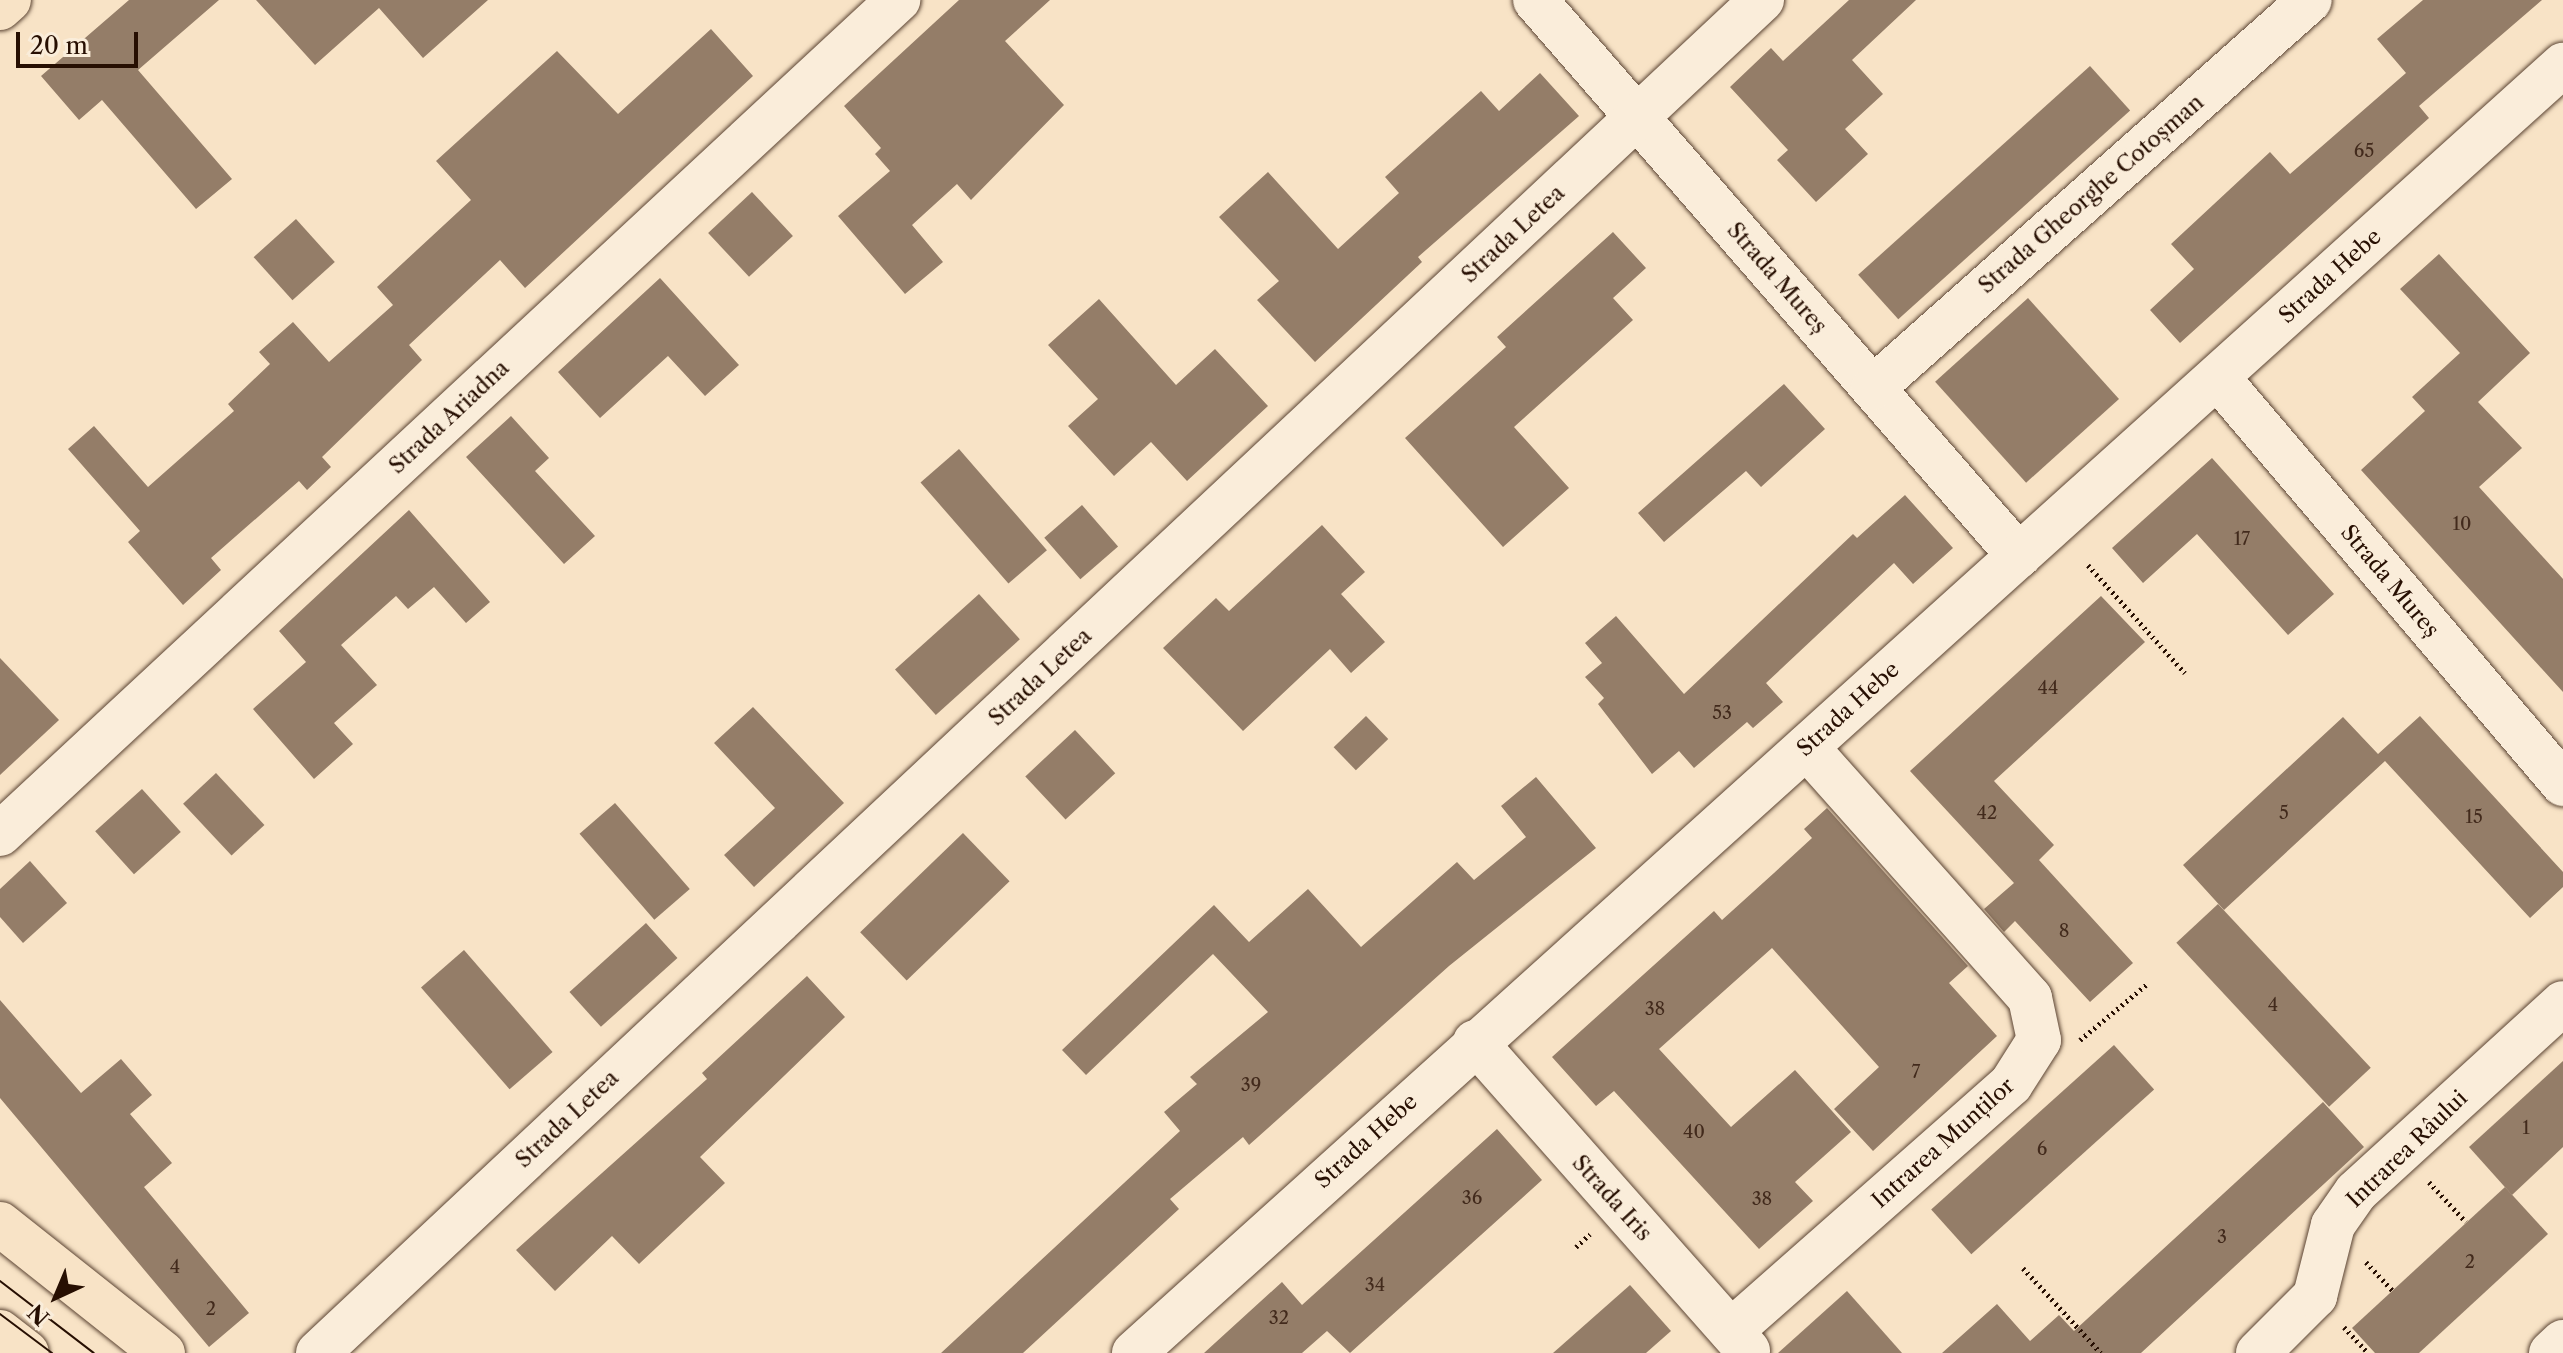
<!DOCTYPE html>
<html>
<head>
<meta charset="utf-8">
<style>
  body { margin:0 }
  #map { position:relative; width:2563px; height:1353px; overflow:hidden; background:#f8e3c6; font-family:"Libre Caslon Text",serif }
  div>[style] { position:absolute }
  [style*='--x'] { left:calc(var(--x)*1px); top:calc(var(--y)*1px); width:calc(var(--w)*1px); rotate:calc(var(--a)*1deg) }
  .building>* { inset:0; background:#947d68; transform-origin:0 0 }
  .path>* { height:5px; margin-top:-2.5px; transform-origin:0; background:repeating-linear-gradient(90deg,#270f02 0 2px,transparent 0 6px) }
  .roads { filter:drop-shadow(0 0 2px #5b4433) drop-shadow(0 0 2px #5b4433) }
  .minor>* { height:44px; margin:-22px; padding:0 22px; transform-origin:22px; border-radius:22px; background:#faedda }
  .major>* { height:44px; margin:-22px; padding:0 22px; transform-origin:22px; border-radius:22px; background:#f8e3c6 }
  .tram>* { height:2px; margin:-1px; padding:0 1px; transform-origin:1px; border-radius:1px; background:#270f02 }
  span { translate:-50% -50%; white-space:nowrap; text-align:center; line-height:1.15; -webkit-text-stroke:6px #faedda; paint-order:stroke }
  .number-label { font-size:18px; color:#422a1c }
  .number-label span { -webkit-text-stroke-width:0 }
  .street-label { font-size:22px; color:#270f02 }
  .north { position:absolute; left:16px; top:1257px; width:80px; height:80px; -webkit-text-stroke:6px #faedda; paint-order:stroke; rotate:224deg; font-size:22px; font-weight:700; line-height:32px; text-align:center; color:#270f02 }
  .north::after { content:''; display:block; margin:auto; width:28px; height:36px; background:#270f02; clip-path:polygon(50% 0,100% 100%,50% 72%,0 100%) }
  .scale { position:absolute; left:16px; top:32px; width:122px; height:36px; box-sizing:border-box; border:4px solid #270f02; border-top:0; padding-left:10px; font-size:24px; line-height:28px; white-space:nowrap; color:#270f02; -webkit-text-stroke:6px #faedda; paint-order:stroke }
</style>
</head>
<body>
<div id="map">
  <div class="building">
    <i style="clip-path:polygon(129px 0,219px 0,138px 70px,232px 179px,196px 209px,102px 100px,79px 120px,41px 76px)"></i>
    <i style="clip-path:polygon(256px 0,488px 0,423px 58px,379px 8px,315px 65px)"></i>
    <i style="clip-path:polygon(959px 0,1050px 0,1005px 41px,1064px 105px,971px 200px,957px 184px,912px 225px,943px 262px,905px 294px,838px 216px,890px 171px,875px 154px,881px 148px,844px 106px)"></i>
    <i style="clip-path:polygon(1849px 0,1916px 0,1852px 60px,1883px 94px,1845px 129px,1868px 154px,1816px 202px,1777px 160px,1788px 150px,1730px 87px,1771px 48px,1783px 61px)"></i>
    <i style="clip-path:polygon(2423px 0,2542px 0,2419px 106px,2429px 118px,2180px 343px,2150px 310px,2194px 269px,2171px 244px,2270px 152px,2290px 174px,2406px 73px,2377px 39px)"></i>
    <i style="clip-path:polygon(711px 29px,753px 76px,525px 288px,500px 260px,409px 345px,422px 360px,322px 457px,331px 467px,307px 490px,299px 481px,211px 558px,221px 570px,183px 605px,128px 542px,140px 531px,68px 449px,94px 426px,148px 487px,234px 411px,228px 404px,270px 364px,259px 352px,293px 322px,329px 362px,393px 305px,377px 287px,471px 200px,436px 161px,557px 51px,618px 114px)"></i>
    <i style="left:2090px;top:66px;width:60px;height:312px;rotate:48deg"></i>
    <i style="clip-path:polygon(1540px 73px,1579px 116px,1418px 257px,1422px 262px,1315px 362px,1257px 300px,1279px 281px,1219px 217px,1268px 172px,1338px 249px,1399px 193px,1385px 177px,1481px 91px,1499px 111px)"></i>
    <i style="left:752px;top:192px;width:60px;height:60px;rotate:47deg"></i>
    <i style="left:296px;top:219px;width:58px;height:57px;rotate:48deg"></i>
    <i style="clip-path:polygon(1613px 232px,1646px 268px,1613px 298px,1633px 320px,1514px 427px,1569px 488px,1503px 547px,1405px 438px,1506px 347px,1497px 337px)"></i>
    <i style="clip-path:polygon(2439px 254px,2530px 353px,2478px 402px,2522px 448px,2479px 487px,2563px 579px,2563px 692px,2361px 470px,2425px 411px,2412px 397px,2460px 353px,2400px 289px)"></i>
    <i style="clip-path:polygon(660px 278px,739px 365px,705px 396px,668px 356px,600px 418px,558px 372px)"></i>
    <i style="left:2028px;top:298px;width:136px;height:125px;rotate:48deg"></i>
    <i style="clip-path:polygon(1099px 299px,1176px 385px,1215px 349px,1268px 406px,1187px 481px,1151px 442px,1114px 476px,1068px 426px,1098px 399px,1048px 345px)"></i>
    <i style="clip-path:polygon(1784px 384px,1825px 429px,1761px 487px,1746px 471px,1664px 542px,1638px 513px)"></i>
    <i style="clip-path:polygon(511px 416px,549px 458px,535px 471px,595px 536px,564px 564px,466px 457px)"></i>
    <i style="left:959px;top:449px;width:134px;height:51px;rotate:49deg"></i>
    <i style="clip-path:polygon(2212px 458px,2334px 594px,2288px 635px,2197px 534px,2143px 583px,2112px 548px)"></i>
    <i style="clip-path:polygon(1905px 495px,1953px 548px,1913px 584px,1894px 563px,1766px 683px,1783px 702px,1753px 728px,1747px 722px,1694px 768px,1679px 751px,1652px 774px,1598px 704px,1604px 698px,1585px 677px,1602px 663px,1585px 643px,1616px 616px,1684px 694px,1853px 534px,1857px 538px)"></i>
    <i style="left:1082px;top:505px;width:55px;height:50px;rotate:49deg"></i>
    <i style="clip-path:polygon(409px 510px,490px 602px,466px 623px,434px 587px,408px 609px,396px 596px,341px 645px,377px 685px,334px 723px,353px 744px,314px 779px,253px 709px,306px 662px,279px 631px)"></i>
    <i style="clip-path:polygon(1322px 525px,1365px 572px,1341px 594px,1385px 642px,1351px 673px,1330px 649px,1243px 731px,1163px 648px,1216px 598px,1229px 611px)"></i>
    <i style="left:979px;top:594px;width:61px;height:113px;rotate:48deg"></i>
    <i style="clip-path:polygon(2101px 596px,2145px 642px,1994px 781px,2054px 845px,2039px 860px,2133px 963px,2090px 1002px,2015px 921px,2004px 932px,1984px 909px,2014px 883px,1910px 771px)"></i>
    <i style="clip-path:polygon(0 658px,59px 720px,0 775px)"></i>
    <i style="clip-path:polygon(753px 707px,844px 803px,754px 887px,724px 855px,775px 808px,714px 743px)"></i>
    <i style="left:1366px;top:716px;width:32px;height:45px;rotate:46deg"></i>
    <i style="clip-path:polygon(2420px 716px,2563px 872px,2563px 887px,2530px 918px,2385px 761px,2224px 910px,2183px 865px,2343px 717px,2378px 754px)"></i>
    <i style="left:1075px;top:730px;width:59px;height:68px;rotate:47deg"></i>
    <i style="left:216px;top:773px;width:71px;height:45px;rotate:47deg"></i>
    <i style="clip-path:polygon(1536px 777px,1596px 848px,1449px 966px,1249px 1145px,1243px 1137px,1170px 1199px,1179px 1209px,1023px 1353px,941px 1353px,1180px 1131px,1164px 1112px,1197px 1084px,1190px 1077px,1268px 1012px,1213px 954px,1086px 1075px,1062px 1050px,1214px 905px,1249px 942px,1308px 889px,1361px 947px,1457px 862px,1474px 880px,1526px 837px,1501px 806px)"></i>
    <i style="left:142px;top:789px;width:58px;height:63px;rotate:48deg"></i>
    <i style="left:615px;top:803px;width:114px;height:47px;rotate:49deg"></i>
    <i style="clip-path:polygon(1827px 808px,1968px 966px,1949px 983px,1997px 1036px,1873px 1151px,1834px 1109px,1879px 1067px,1772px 948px,1659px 1049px,1731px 1127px,1795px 1070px,1851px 1132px,1795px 1182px,1813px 1201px,1759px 1249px,1614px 1091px,1596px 1106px,1552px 1057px,1714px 911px,1722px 920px,1774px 873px,1812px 838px,1804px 829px)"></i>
    <i style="left:963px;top:833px;width:67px;height:143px;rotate:46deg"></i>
    <i style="clip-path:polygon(30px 861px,67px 903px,23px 943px,0 917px,0 889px)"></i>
    <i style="left:2218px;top:904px;width:224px;height:57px;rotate:47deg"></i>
    <i style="left:646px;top:923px;width:47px;height:103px;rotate:48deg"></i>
    <i style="left:464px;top:950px;width:135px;height:57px;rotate:49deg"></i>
    <i style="clip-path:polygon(807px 976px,845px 1017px,700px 1157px,725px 1183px,639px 1264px,612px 1236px,555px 1291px,516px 1250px,707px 1079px,702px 1073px)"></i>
    <i style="clip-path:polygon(0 1000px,81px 1093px,121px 1059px,152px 1095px,130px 1114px,172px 1163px,144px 1187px,249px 1313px,209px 1347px,0 1098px)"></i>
    <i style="left:2114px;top:1045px;width:60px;height:246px;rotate:48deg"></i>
    <i style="clip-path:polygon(2563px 1061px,2563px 1147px,2512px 1195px,2469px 1147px)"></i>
    <i style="clip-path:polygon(2323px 1102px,2364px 1147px,2141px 1353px,1942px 1353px,1997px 1304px,2030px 1341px,2059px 1315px,2074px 1331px)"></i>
    <i style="clip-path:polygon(1497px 1129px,1542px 1180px,1350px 1353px,1327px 1331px,1302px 1353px,1204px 1353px,1282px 1282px,1302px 1305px)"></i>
    <i style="clip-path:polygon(2505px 1187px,2548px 1234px,2419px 1353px,2375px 1353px,2352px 1328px)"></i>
    <i style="clip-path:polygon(1630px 1285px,1671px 1331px,1646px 1353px,1553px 1353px)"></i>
    <i style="clip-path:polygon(1847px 1291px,1902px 1353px,1778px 1353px)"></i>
  </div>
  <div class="path">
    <i style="--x:2088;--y:565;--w:145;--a:48.1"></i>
    <i style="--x:2080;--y:1040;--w:86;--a:-39.8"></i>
    <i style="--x:2429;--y:1182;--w:54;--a:47.2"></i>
    <i style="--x:1576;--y:1247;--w:19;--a:-43"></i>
    <i style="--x:2366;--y:1262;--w:40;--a:47"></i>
    <i style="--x:2023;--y:1268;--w:115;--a:47.5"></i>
    <i style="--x:2344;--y:1327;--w:35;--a:47"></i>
  </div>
  <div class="roads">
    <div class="minor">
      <i style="--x:1535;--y:0;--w:737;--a:48.96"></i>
      <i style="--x:2218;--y:378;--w:533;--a:49.64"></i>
      <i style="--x:1873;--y:388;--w:584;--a:-41.6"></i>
      <i style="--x:0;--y:834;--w:1226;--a:-42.88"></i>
      <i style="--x:1475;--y:1042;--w:412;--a:48.5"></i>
      <i style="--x:1731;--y:1331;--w:373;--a:-41.4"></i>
      <i style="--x:2011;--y:1084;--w:52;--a:-57.5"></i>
      <i style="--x:2039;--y:1040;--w:43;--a:-102.1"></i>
      <i style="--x:2030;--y:998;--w:336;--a:-131.7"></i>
      <i style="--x:318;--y:1353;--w:1979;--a:-43.14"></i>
      <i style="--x:1134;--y:1353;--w:1924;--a:-42.03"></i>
      <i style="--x:2258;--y:1353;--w:81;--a:-45"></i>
      <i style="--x:2315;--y:1296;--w:73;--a:-75.8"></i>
      <i style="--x:2333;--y:1225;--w:40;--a:-55.1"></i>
      <i style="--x:2356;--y:1192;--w:280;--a:-42.4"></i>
      <i style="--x:2551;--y:1353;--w:16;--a:-43"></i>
    </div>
    <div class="major">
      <i style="--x:0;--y:8;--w:12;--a:-42"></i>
      <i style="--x:0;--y:1224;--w:208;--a:38.4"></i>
      <i style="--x:0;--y:1332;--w:34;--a:38"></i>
    </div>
  </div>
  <div class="tram">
    <i style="--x:0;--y:1281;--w:118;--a:37.5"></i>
    <i style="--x:0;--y:1314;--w:65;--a:36.9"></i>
  </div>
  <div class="number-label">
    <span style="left:2364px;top:151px">65</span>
    <span style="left:2462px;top:524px">10</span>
    <span style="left:2242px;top:539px">17</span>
    <span style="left:2048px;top:688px">44</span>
    <span style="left:1722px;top:713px">53</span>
    <span style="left:1987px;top:813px">42</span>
    <span style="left:2284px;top:813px">5</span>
    <span style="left:2474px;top:817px">15</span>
    <span style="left:2064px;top:931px">8</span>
    <span style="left:2273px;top:1005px">4</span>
    <span style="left:1655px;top:1009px">38</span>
    <span style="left:1916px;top:1072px">7</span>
    <span style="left:1251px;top:1085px">39</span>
    <span style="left:2526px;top:1128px">1</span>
    <span style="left:1694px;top:1132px">40</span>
    <span style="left:2042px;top:1149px">6</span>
    <span style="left:1472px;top:1198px">36</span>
    <span style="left:1762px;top:1199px">38</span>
    <span style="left:2222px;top:1237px">3</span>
    <span style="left:2470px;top:1262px">2</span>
    <span style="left:175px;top:1267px">4</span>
    <span style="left:1375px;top:1285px">34</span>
    <span style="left:211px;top:1309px">2</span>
    <span style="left:1279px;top:1318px">32</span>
  </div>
  <div class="street-label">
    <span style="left:2091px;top:194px;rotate:-41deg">Strada Gheorghe Cotoșman</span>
    <span style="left:1513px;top:234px;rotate:-43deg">Strada Letea</span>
    <span style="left:2330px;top:276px;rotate:-42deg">Strada Hebe</span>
    <span style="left:1777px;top:278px;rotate:49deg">Strada Mureș</span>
    <span style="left:449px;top:417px;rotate:-43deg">Strada Ariadna</span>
    <span style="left:2390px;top:581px;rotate:50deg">Strada Mureș</span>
    <span style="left:1040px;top:677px;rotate:-43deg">Strada Letea</span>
    <span style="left:1848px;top:709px;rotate:-42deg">Strada Hebe</span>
    <span style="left:567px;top:1119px;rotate:-43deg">Strada Letea</span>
    <span style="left:1366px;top:1141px;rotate:-42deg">Strada Hebe</span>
    <span style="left:1943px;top:1143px;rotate:-42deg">Intrarea Munților</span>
    <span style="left:2407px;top:1149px;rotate:-44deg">Intrarea Râului</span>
    <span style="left:1612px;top:1198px;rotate:48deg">Strada Iris</span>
  </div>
  <div class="north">N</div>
  <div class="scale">20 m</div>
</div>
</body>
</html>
